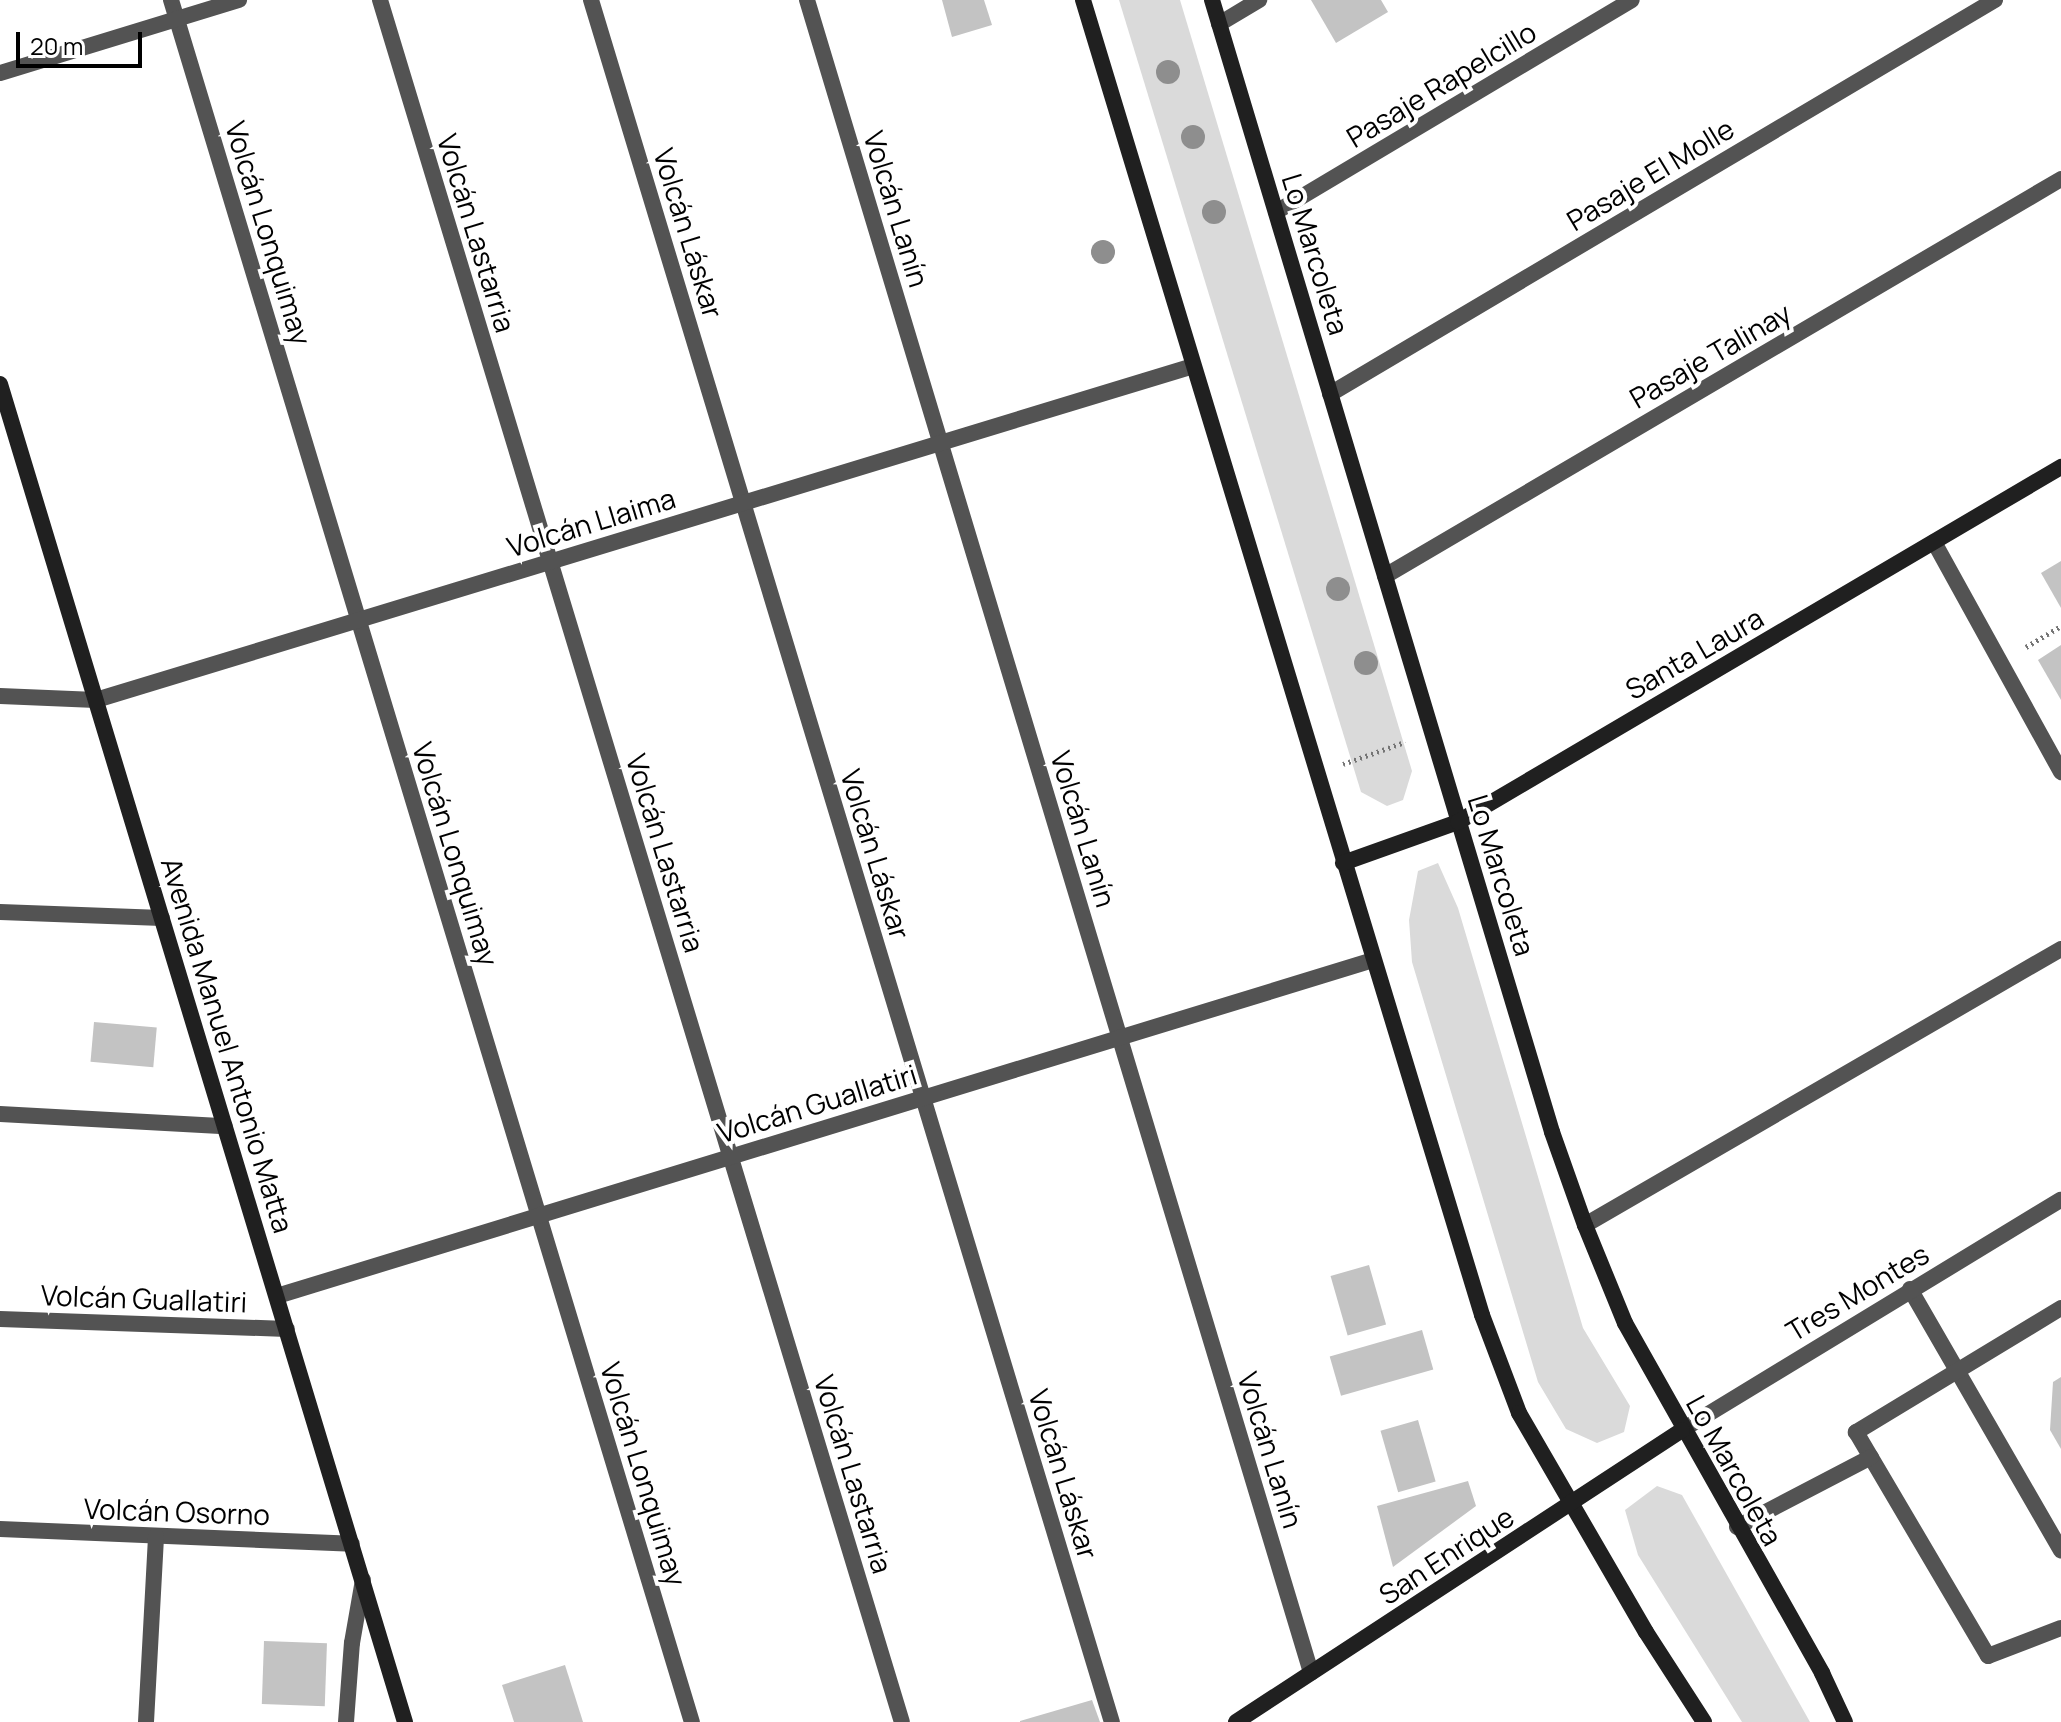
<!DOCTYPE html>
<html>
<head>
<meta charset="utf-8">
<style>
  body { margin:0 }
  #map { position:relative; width:2061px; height:1722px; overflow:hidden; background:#fff; font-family:Manrope,sans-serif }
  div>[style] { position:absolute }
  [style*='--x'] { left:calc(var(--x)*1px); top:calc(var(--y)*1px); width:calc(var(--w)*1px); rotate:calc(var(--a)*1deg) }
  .green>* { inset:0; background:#dadada }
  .building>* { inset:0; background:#c3c3c3; transform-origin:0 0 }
  .path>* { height:5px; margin-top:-2.5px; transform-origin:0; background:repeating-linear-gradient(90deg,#757575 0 2px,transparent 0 6px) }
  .lane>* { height:16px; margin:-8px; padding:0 8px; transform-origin:8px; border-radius:8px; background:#535353 }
  .street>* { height:16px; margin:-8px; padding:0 8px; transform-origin:8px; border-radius:8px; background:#535353 }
  .secondary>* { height:16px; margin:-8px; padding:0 8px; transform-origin:8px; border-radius:8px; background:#202020 }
  .trees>* { width:24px; height:24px; margin:-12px; border-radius:50%; background:#8e8e8e }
  span { translate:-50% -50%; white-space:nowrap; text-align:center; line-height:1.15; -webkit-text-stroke:8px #fff; paint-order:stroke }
  .street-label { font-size:28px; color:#000 }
  .scale { position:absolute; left:16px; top:32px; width:126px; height:36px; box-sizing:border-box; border:4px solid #000; border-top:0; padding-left:10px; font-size:24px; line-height:28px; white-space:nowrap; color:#000; -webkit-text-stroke:6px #fff; paint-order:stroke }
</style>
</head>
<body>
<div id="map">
  <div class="green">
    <i style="clip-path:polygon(1119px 0,1180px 0,1412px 771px,1403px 800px,1387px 806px,1361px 792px)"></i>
    <i style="clip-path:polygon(1438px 863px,1458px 908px,1583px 1328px,1630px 1406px,1624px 1432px,1597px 1443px,1566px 1429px,1538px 1382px,1412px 962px,1409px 920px,1418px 871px)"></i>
    <i style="clip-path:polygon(1657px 1486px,1682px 1495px,1810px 1722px,1742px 1722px,1638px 1555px,1625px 1510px)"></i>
  </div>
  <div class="building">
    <i style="clip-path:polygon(942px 0,984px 0,992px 25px,952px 37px)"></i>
    <i style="clip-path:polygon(1311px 0,1381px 0,1388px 12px,1336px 43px)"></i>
    <i style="clip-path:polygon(2061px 561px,2061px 608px,2041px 573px)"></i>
    <i style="clip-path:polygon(2061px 645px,2061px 700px,2038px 660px)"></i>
    <i style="left:94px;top:1022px;width:63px;height:40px;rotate:5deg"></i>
    <i style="left:1369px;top:1265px;width:62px;height:40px;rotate:74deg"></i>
    <i style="left:1422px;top:1330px;width:41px;height:96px;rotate:74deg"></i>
    <i style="clip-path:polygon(2061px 1377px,2061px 1449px,2050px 1430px,2053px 1382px)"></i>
    <i style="left:1418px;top:1420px;width:64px;height:39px;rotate:74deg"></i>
    <i style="clip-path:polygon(1468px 1481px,1476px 1506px,1393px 1567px,1377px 1506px)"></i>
    <i style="left:264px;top:1641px;width:63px;height:63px;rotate:2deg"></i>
    <i style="clip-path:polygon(565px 1665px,583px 1722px,514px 1722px,502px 1685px)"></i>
    <i style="clip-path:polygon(1092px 1700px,1100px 1722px,1020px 1722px,1020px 1721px)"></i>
  </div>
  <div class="path">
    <i style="--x:2026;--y:647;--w:41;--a:-31"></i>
    <i style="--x:1343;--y:764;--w:66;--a:-19.5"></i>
  </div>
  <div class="lane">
    <i style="--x:1934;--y:542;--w:263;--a:61.1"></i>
    <i style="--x:1585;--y:1225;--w:550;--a:-30.11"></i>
    <i style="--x:1910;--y:1289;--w:302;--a:60"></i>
    <i style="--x:2061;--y:1308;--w:240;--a:148.8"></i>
    <i style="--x:1856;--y:1432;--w:260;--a:59.5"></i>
    <i style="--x:1988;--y:1656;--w:78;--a:-21"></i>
    <i style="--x:1737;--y:1527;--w:151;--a:-27.6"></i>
  </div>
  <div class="street">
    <i style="--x:171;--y:0;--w:1799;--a:73.17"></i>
    <i style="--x:380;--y:0;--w:1799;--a:73.14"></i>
    <i style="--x:591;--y:0;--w:1799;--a:73.17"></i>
    <i style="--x:807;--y:0;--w:1747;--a:73.23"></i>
    <i style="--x:1219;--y:24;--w:47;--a:-31"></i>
    <i style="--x:0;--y:73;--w:250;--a:-17"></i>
    <i style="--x:1276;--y:212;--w:414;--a:-30.8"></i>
    <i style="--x:1330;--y:394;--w:773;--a:-30.65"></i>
    <i style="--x:1385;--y:576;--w:784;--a:-30.42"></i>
    <i style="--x:0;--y:696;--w:96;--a:2.4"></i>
    <i style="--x:96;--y:700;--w:1147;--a:-16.93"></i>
    <i style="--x:0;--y:912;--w:162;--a:2.1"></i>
    <i style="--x:0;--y:1114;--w:225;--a:3.1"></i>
    <i style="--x:277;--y:1296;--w:1146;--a:-17.04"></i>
    <i style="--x:0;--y:1319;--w:287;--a:2"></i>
    <i style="--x:1682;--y:1430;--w:443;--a:-31.3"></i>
    <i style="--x:0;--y:1529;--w:352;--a:2.4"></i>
    <i style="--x:146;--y:1722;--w:186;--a:-86.9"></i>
    <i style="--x:346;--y:1722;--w:79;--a:-85.7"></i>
    <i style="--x:352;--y:1643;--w:64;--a:-80.1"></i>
  </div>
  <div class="secondary">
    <i style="--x:1083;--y:0;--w:1374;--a:73.12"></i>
    <i style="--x:1482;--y:1315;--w:105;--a:69.3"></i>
    <i style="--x:1519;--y:1413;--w:253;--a:59.9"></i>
    <i style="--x:1646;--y:1632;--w:107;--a:57.2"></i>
    <i style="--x:1212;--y:0;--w:1182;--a:73.28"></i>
    <i style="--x:1552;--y:1132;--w:99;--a:70.5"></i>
    <i style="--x:1585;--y:1225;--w:106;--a:67.8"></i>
    <i style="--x:1625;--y:1323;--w:402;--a:60.6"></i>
    <i style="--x:1822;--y:1673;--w:54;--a:64.9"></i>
    <i style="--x:0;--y:384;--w:1398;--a:73.16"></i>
    <i style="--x:1343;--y:863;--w:122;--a:-19.6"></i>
    <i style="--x:1458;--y:822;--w:700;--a:-30.49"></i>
    <i style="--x:1236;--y:1722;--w:533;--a:-33.21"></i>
  </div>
  <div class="trees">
    <i style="left:1168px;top:72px"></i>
    <i style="left:1193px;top:137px"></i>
    <i style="left:1214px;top:212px"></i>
    <i style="left:1103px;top:252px"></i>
    <i style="left:1338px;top:589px"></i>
    <i style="left:1366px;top:663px"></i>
  </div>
  <div class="street-label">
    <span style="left:1441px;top:84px;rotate:-31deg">Pasaje Rapelcillo</span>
    <span style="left:1650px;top:174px;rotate:-31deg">Pasaje El Molle</span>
    <span style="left:897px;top:209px;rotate:73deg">Volcán Lanín</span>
    <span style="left:269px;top:233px;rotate:73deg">Volcán Lonquimay</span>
    <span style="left:477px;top:233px;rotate:73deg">Volcán Lastarria</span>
    <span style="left:689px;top:233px;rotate:73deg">Volcán Láskar</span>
    <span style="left:1316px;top:254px;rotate:73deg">Lo Marcoleta</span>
    <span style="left:1710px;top:355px;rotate:-30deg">Pasaje Talinay</span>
    <span style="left:591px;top:522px;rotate:-17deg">Volcán Llaima</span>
    <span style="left:1694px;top:653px;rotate:-30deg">Santa Laura</span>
    <span style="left:1084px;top:829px;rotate:73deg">Volcán Lanín</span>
    <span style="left:666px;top:853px;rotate:73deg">Volcán Lastarria</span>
    <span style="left:456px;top:854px;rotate:73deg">Volcán Lonquimay</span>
    <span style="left:876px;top:854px;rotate:73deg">Volcán Láskar</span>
    <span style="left:1502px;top:875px;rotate:73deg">Lo Marcoleta</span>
    <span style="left:228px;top:1045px;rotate:73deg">Avenida Manuel Antonio Matta</span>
    <span style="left:817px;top:1103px;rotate:-17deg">Volcán Guallatiri</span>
    <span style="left:1857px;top:1292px;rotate:-31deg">Tres Montes</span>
    <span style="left:144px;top:1298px;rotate:2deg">Volcán Guallatiri</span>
    <span style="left:1271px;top:1450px;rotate:73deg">Volcán Lanín</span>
    <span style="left:1735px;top:1470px;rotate:61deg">Lo Marcoleta</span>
    <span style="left:644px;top:1474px;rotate:73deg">Volcán Lonquimay</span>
    <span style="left:854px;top:1474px;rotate:73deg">Volcán Lastarria</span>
    <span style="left:1064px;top:1474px;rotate:73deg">Volcán Láskar</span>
    <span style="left:177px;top:1511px;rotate:2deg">Volcán Osorno</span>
    <span style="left:1446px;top:1555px;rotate:-33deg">San Enrique</span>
  </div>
  <div class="scale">20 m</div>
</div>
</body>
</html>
